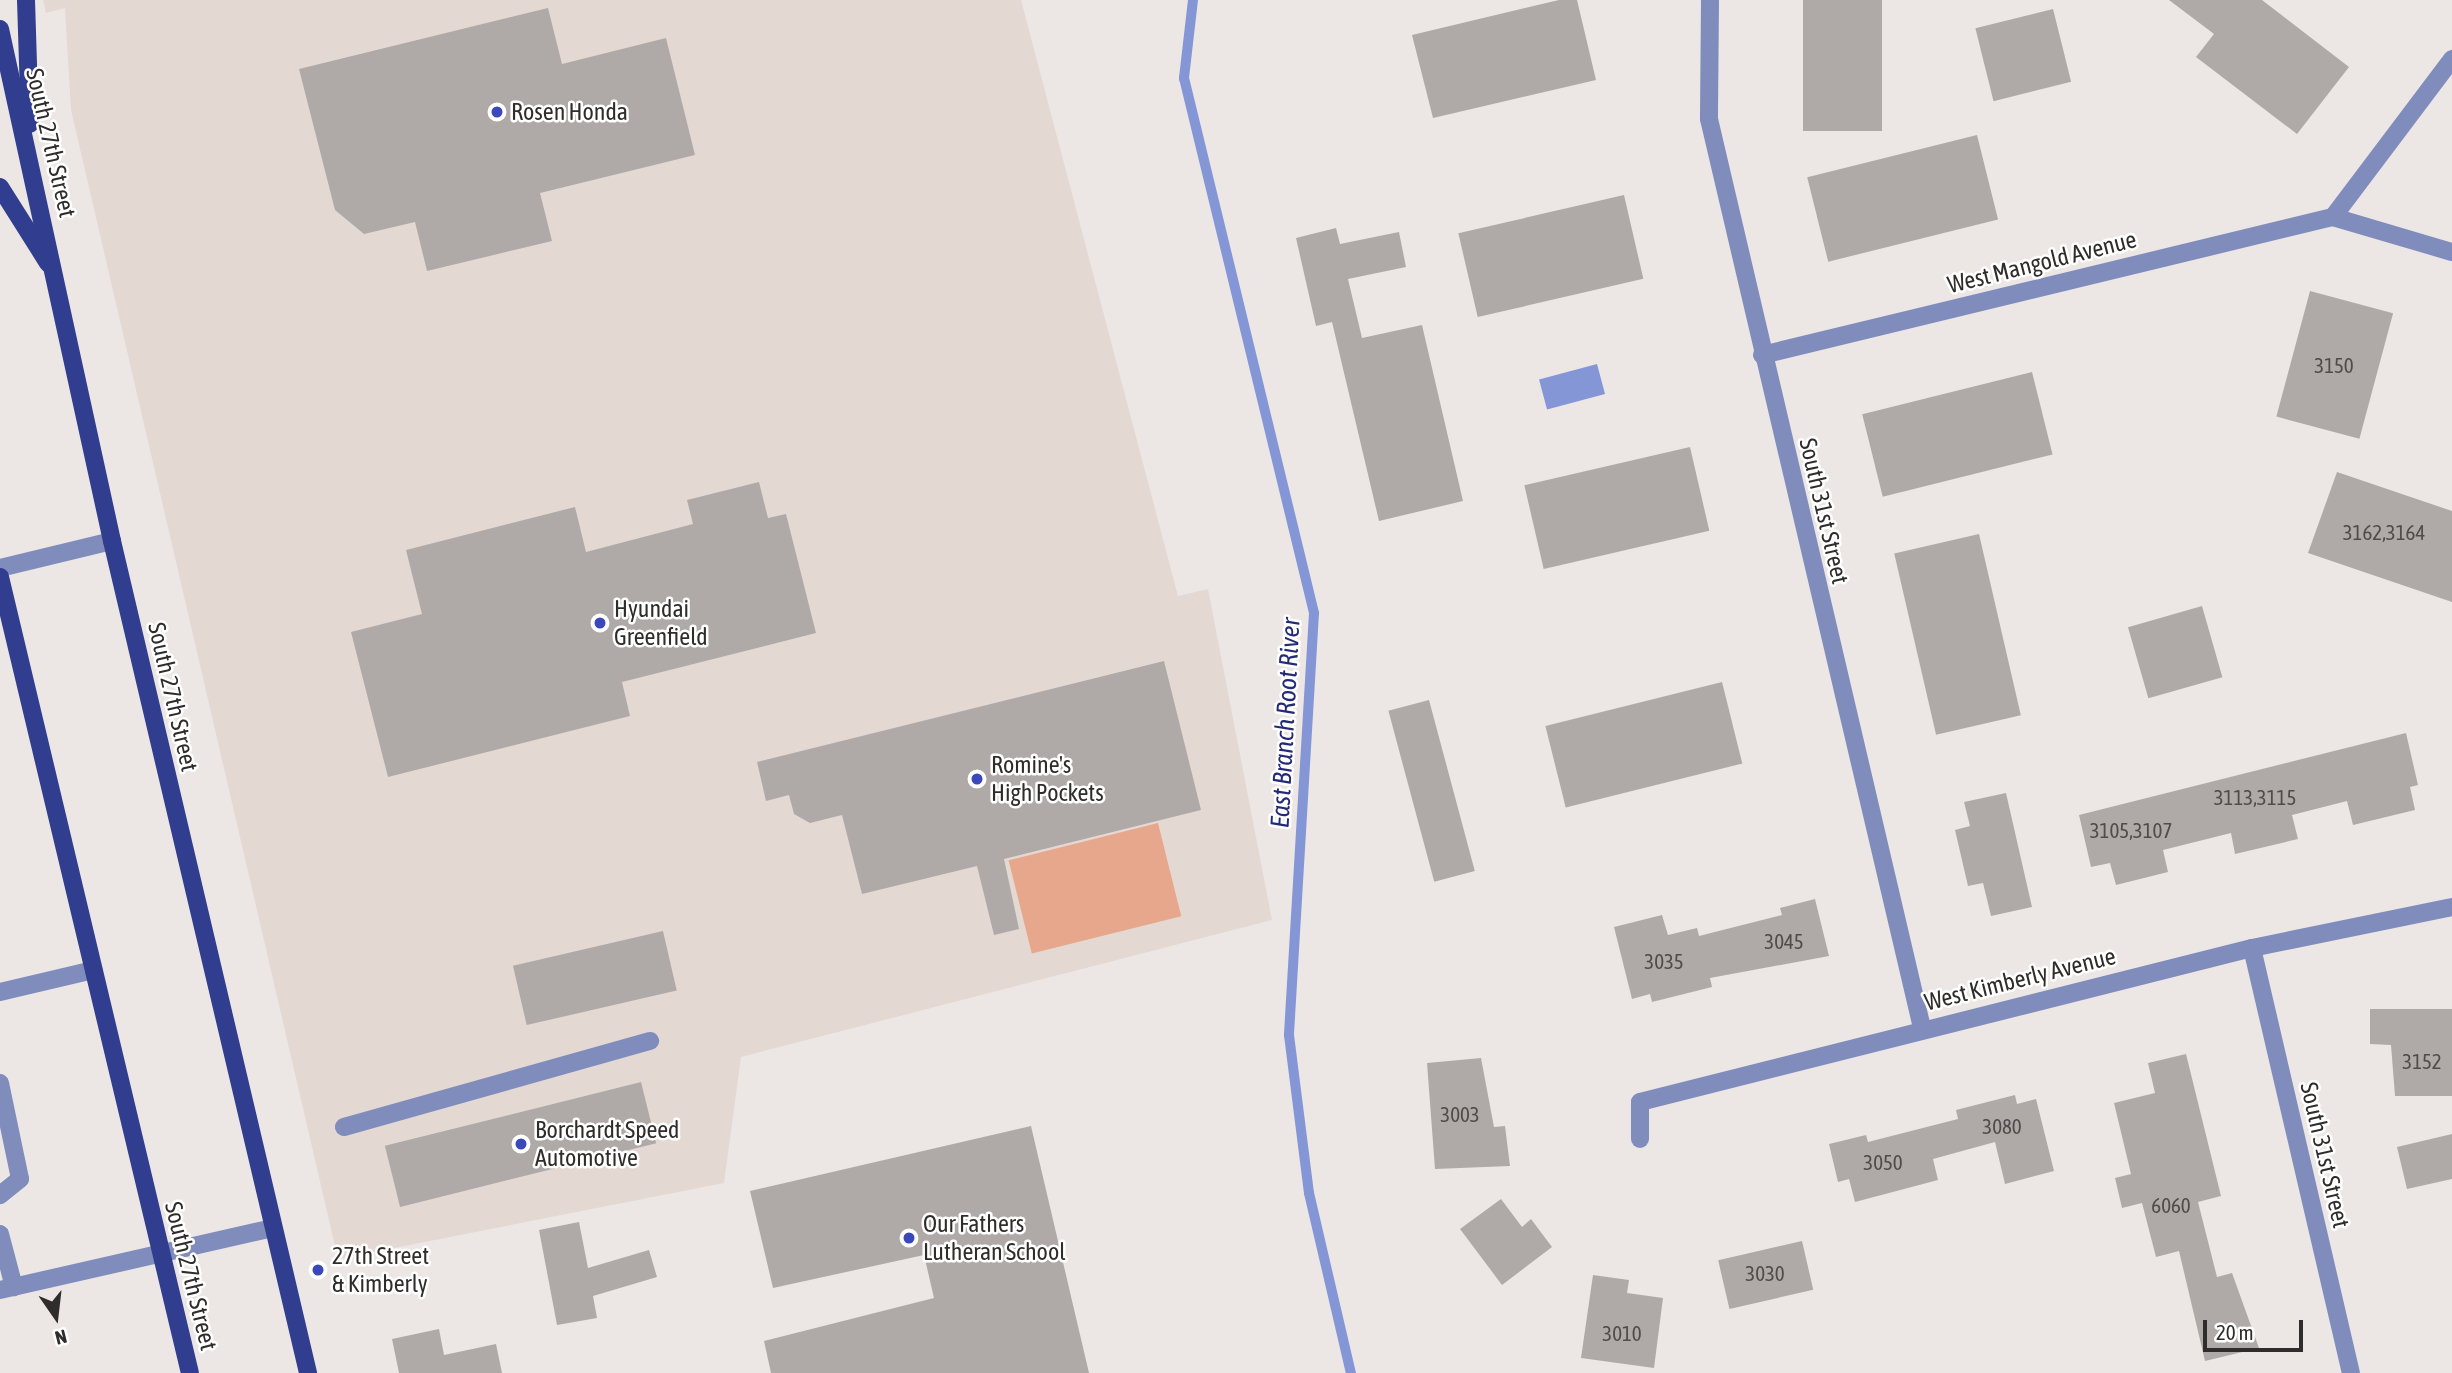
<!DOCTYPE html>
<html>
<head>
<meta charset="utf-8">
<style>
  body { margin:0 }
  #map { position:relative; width:2452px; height:1373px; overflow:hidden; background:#ece7e5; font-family:"Asap Condensed",sans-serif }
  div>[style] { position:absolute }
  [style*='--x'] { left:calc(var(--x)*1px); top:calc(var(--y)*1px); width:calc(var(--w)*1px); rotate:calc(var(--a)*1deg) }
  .built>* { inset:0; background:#e4d8d3 }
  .green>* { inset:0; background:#e6a78d; transform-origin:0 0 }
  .water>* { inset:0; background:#8596d7; transform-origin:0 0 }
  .stream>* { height:10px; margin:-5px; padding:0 5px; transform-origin:5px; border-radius:5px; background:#8596d7 }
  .building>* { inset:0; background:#afaaa8; transform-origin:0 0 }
  .minor>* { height:18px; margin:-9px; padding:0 9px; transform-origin:9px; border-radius:9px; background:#808dbc }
  .major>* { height:18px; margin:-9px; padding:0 9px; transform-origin:9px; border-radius:9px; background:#313e8f }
  .dots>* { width:19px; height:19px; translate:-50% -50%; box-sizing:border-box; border:4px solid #fff; border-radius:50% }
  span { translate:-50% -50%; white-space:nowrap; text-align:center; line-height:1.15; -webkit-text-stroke:5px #fff; paint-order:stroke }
  .number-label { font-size:21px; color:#4f4c4b }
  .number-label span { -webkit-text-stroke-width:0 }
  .poi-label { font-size:24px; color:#2f2d2c }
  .left { translate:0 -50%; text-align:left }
  .street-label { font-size:24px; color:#2f2d2c }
  .water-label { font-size:26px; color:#232b77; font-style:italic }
  .north { position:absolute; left:21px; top:1282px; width:70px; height:70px; -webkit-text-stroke:5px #fff; paint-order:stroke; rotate:166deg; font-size:19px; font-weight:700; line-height:28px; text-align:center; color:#2f2d2c }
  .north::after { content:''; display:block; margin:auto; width:24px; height:32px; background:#2f2d2c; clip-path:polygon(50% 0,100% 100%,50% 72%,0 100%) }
  .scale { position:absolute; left:2203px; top:1320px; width:100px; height:32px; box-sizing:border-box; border:4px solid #2f2d2c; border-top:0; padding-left:9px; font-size:21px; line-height:24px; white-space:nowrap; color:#2f2d2c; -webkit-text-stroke:5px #fff; paint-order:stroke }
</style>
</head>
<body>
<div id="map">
  <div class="built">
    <i style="clip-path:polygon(43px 0,1021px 0,1178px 596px,1208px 589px,1272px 920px,741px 1057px,724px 1183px,338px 1259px,71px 110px,65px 8px,46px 13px)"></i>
  </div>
  <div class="green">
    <i style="left:1158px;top:823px;width:96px;height:154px;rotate:76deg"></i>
  </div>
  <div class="water">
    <i style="left:1597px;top:364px;width:31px;height:60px;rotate:75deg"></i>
  </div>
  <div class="stream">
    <i style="--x:1193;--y:0;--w:79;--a:96.6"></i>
    <i style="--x:1184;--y:78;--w:551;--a:76.34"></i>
    <i style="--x:1314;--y:613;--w:423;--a:93.4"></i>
    <i style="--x:1289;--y:1035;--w:159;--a:82.8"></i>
    <i style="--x:1309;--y:1193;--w:185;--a:76.9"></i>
  </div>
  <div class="building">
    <i style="clip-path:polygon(1559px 0,1577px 0,1596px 80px,1433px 118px,1412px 35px)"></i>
    <i style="left:1803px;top:0;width:79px;height:131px"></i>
    <i style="clip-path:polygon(2169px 0,2262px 0,2349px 67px,2297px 134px,2196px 57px,2214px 34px)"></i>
    <i style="clip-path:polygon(548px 8px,562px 64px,666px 38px,695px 155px,540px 193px,552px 241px,427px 271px,415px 222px,364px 234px,335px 210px,299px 69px)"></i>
    <i style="left:2053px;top:9px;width:75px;height:80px;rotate:76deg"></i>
    <i style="left:1977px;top:135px;width:87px;height:175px;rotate:76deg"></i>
    <i style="left:1624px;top:195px;width:86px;height:170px;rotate:77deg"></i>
    <i style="clip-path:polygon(1336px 228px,1340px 244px,1399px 232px,1406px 267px,1348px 279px,1362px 338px,1422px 325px,1463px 501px,1379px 521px,1332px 322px,1316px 326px,1296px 238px)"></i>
    <i style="left:2310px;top:291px;width:86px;height:130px;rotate:15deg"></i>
    <i style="left:2032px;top:372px;width:85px;height:175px;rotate:76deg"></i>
    <i style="left:1690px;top:447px;width:86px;height:170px;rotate:77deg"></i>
    <i style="clip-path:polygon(2337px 472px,2452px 511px,2452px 602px,2308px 553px)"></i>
    <i style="clip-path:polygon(759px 482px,768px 518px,786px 514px,816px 633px,622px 682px,630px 716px,388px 777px,351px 632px,422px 614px,406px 550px,575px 507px,586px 552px,693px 524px,687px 500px)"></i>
    <i style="left:1979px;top:534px;width:186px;height:87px;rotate:77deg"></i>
    <i style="left:2202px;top:606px;width:74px;height:77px;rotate:74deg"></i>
    <i style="clip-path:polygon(1164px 661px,1201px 810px,1004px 859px,1019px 929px,994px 935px,977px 866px,862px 894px,842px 815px,810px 823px,794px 814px,789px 795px,766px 801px,757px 762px)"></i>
    <i style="left:1722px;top:682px;width:84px;height:182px;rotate:76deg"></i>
    <i style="left:1429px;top:700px;width:177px;height:42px;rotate:75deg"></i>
    <i style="clip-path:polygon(2406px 733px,2418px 785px,2410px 787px,2415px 810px,2353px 825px,2347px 801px,2292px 815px,2298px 839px,2235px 854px,2231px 833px,2163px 850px,2168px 872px,2116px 885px,2110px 863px,2091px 867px,2079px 815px)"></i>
    <i style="clip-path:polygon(2006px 793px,2032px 907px,1991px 916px,1983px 883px,1968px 886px,1955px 830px,1970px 826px,1964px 802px)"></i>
    <i style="clip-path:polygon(1815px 899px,1829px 956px,1710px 978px,1712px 987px,1652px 1002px,1650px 994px,1632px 999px,1614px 927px,1662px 915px,1668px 935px,1697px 928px,1699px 936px,1782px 915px,1780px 908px)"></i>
    <i style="left:663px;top:931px;width:61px;height:154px;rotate:77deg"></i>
    <i style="clip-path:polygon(2370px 1009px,2452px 1009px,2452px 1096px,2395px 1096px,2391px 1045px,2370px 1044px)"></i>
    <i style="clip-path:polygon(2186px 1054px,2221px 1196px,2198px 1202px,2217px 1277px,2232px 1273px,2259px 1348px,2205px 1361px,2179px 1251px,2156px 1257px,2142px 1203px,2122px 1208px,2115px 1178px,2131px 1174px,2114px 1103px,2155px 1093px,2148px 1063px)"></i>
    <i style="clip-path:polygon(1481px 1058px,1494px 1127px,1505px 1126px,1510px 1166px,1435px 1169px,1427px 1063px)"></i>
    <i style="left:641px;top:1082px;width:63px;height:264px;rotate:76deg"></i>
    <i style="clip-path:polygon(2015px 1095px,2017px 1104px,2036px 1099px,2054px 1171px,2005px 1184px,1995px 1142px,1933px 1159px,1938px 1180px,1855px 1202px,1849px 1179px,1838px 1182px,1829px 1144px,1866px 1135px,1868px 1142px,1958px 1119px,1956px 1110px)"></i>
    <i style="clip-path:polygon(1031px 1126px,1089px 1373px,771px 1373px,764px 1341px,934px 1298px,924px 1255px,773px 1288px,750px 1191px)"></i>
    <i style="clip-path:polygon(2452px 1134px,2452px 1179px,2407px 1189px,2397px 1147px)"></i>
    <i style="clip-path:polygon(1501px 1199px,1522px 1227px,1531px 1219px,1552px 1247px,1502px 1285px,1460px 1229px)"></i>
    <i style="clip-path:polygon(579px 1222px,588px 1268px,649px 1250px,657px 1277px,593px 1296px,597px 1318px,557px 1325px,539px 1230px)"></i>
    <i style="left:1802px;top:1241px;width:50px;height:86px;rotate:77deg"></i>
    <i style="clip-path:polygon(1593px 1275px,1629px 1280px,1627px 1293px,1663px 1298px,1654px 1368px,1581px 1358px)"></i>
    <i style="clip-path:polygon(439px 1329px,444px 1355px,496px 1344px,502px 1373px,399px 1373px,392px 1339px)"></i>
  </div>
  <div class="minor">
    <i style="--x:1710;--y:0;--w:119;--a:90.5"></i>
    <i style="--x:1709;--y:119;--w:934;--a:76.81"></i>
    <i style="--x:2333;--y:217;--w:198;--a:-53"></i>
    <i style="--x:1762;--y:355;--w:587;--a:-13.59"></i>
    <i style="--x:2333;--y:217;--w:124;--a:16.4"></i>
    <i style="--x:0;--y:568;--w:115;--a:-13.6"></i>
    <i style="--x:2252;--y:948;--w:436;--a:76.9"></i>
    <i style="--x:0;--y:992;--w:96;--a:-13.3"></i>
    <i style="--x:0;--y:1083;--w:98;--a:78.2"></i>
    <i style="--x:20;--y:1179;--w:26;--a:141"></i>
    <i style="--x:344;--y:1127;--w:318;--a:-15.7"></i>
    <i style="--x:1640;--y:1139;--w:37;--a:-90"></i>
    <i style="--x:1640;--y:1102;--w:631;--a:-14.12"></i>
    <i style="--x:2252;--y:948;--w:204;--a:-11.6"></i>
    <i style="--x:0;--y:1234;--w:55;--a:75.2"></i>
    <i style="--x:0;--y:1290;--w:279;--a:-12.8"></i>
  </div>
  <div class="major">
    <i style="--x:26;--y:0;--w:124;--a:88.2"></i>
    <i style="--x:0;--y:29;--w:524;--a:77.66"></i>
    <i style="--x:112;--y:541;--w:855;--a:76.74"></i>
    <i style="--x:0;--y:187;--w:90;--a:57.7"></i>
    <i style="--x:0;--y:577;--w:818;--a:76.58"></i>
  </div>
  <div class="dots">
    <i style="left:497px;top:112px;background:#3b48bb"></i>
    <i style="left:600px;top:623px;background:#3b48bb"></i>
    <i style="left:977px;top:779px;background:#3b48bb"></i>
    <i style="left:521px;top:1144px;background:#3b48bb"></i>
    <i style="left:909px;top:1238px;background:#3b48bb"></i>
    <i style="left:318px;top:1270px;background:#3b48bb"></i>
  </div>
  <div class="number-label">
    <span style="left:2334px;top:365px">3150</span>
    <span style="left:2384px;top:532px">3162,3164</span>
    <span style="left:2255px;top:797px">3113,3115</span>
    <span style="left:2131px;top:830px">3105,3107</span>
    <span style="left:1784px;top:941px">3045</span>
    <span style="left:1664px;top:961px">3035</span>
    <span style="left:2422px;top:1061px">3152</span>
    <span style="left:1460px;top:1114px">3003</span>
    <span style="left:2002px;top:1126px">3080</span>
    <span style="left:1883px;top:1162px">3050</span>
    <span style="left:2171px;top:1205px">6060</span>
    <span style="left:1765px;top:1273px">3030</span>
    <span style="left:1622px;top:1333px">3010</span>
  </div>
  <div class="poi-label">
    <span class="left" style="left:511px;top:112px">Rosen Honda</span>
    <span class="left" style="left:614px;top:623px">Hyundai<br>Greenfield</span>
    <span class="left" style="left:991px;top:779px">Romine's<br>High Pockets</span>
    <span class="left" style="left:535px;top:1144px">Borchardt Speed<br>Automotive</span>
    <span class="left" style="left:923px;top:1238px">Our Fathers<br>Lutheran School</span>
    <span class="left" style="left:332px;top:1270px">27th Street<br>&amp; Kimberly</span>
  </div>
  <div class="street-label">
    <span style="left:51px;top:143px;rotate:77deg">South 27th Street</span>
    <span style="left:2042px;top:262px;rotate:-14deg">West Mangold Avenue</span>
    <span style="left:1824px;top:511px;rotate:77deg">South 31st Street</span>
    <span style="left:173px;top:697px;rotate:77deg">South 27th Street</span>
    <span style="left:2020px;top:979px;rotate:-14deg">West Kimberly Avenue</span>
    <span style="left:2325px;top:1155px;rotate:77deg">South 31st Street</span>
    <span style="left:191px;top:1276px;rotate:76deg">South 27th Street</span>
  </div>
  <div class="water-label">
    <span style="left:1286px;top:723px;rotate:-87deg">East Branch Root River</span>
  </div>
  <div class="north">N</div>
  <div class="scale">20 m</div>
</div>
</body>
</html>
